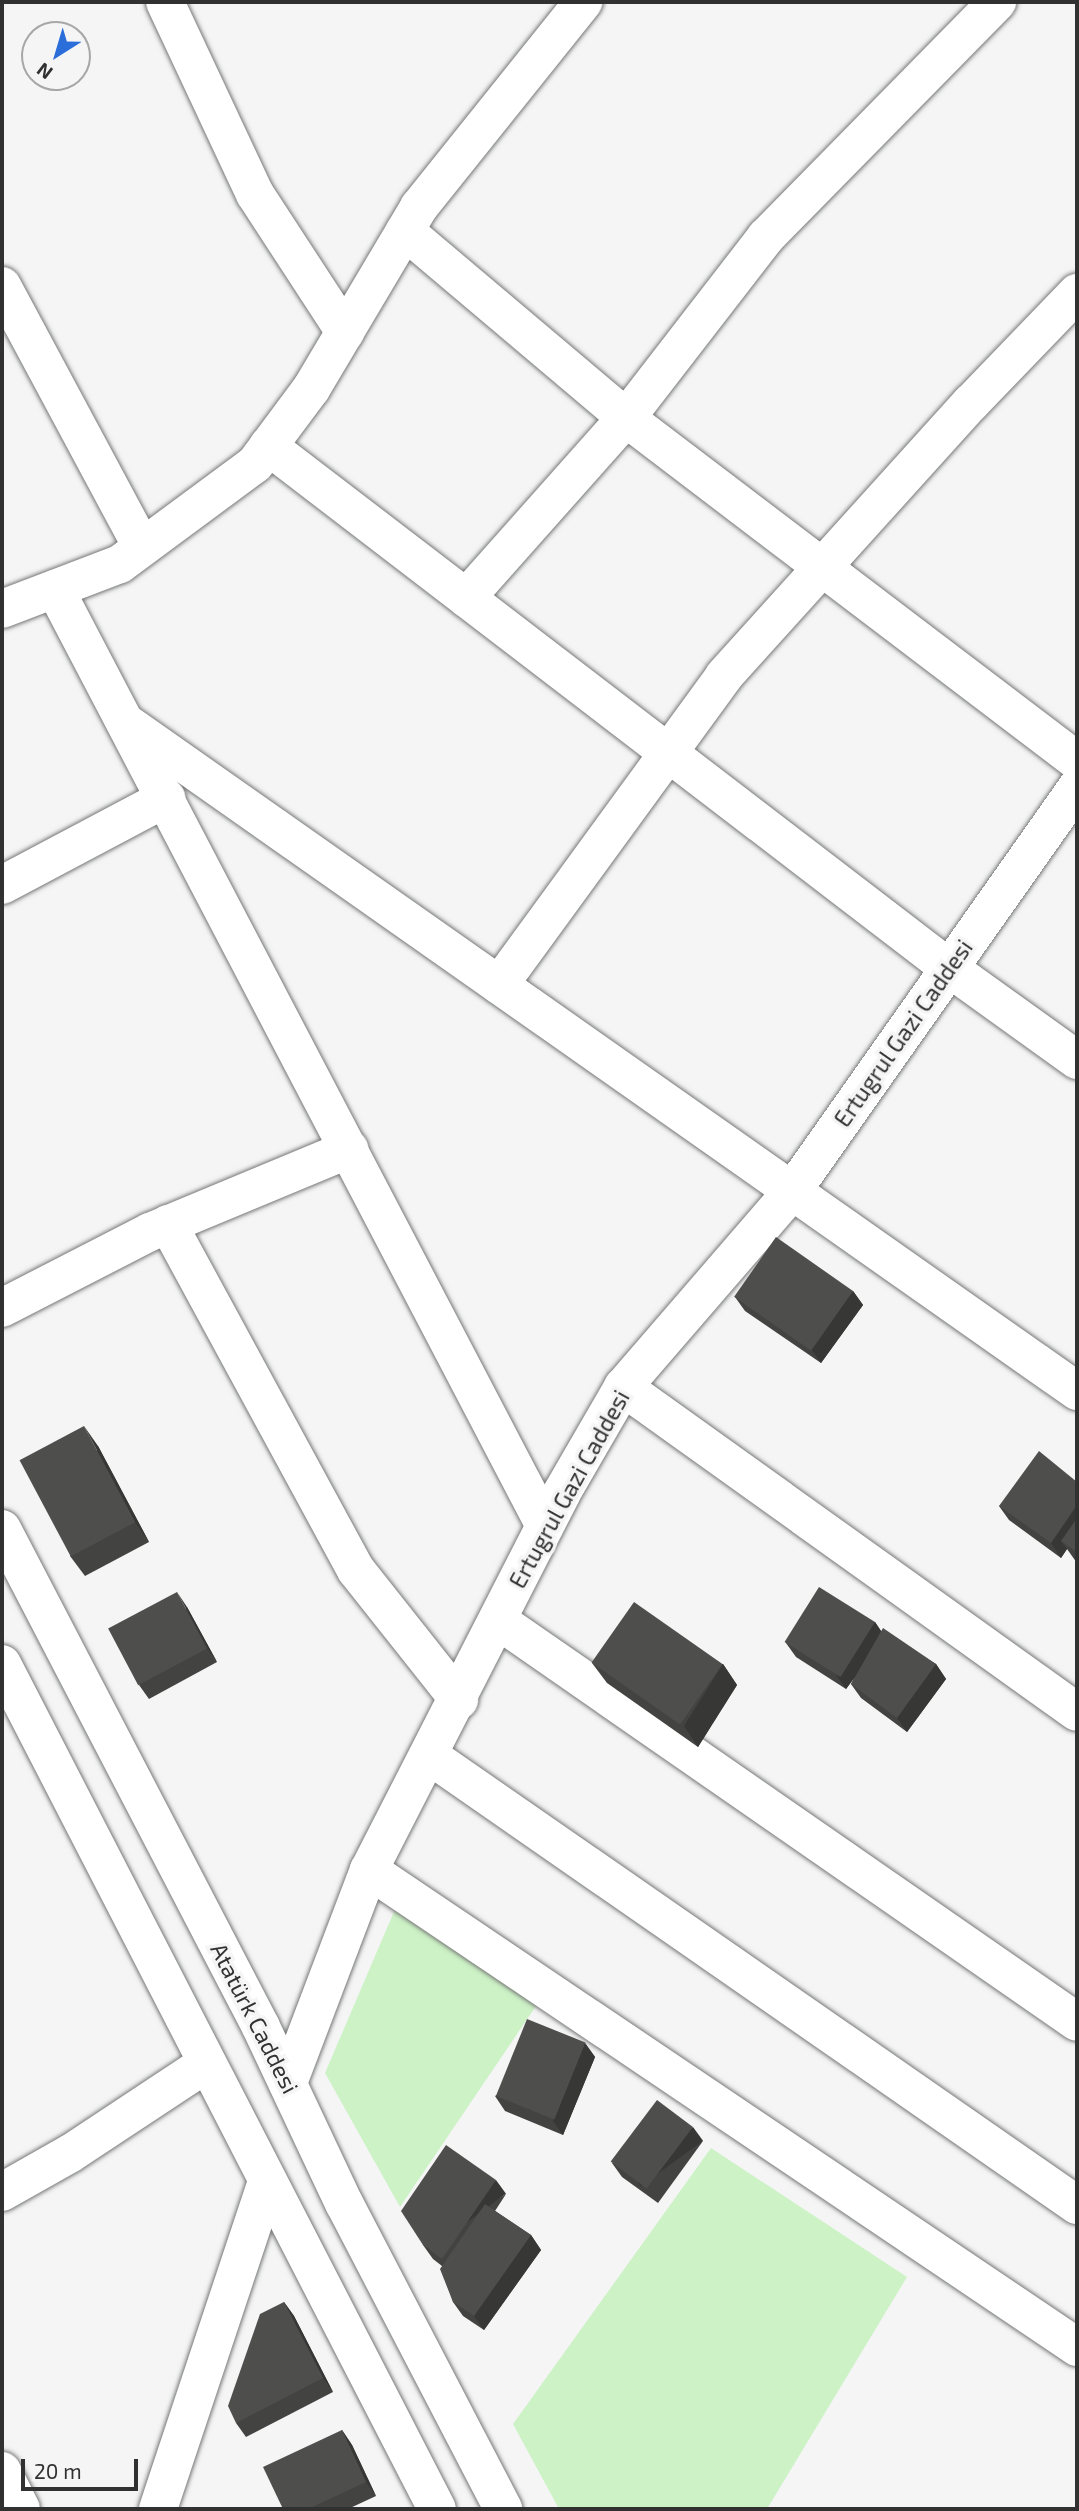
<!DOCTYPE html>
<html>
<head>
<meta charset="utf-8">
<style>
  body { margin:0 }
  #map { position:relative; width:1079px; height:2511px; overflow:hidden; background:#f5f5f6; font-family:"Exo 2",sans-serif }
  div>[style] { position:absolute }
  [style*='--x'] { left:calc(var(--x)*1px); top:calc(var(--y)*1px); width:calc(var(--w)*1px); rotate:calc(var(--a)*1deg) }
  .green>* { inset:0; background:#cdf2c6 }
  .roads { filter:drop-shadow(0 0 2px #767777) drop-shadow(0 0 2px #767777) }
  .minor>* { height:38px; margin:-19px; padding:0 19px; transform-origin:19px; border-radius:19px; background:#fff }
  .major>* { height:38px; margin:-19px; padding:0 19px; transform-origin:19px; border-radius:19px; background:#fff }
  .wall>* { inset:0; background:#434342 }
  .shaded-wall>* { inset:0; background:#373736; transform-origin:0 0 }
  .building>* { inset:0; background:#4e4e4d; transform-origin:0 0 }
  span { translate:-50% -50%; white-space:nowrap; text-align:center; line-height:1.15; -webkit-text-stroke:7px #f5f5f6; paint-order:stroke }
  .street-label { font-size:23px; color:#313132 }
  .frame { position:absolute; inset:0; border:4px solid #313132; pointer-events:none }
  .north { position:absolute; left:21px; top:21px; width:70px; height:70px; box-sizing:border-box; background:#f5f5f6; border:2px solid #a7a7a8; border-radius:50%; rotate:217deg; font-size:19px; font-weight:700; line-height:28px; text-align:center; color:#313132 }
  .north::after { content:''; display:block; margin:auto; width:24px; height:32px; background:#2b6dd9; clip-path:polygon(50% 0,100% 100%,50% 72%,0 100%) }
  .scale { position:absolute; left:21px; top:2459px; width:117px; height:32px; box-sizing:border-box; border:4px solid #313132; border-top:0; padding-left:9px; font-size:21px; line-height:24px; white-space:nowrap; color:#313132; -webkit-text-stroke:5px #f5f5f6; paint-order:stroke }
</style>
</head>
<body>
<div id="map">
  <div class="green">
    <i style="clip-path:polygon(396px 1907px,536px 2006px,400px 2207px,325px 2073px)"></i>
    <i style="clip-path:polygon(711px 2148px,907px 2277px,767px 2509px,559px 2509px,513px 2424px)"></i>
  </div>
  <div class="roads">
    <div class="minor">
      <i style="--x:165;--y:2;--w:212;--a:64.9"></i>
      <i style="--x:255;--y:194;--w:165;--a:56.9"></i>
      <i style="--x:405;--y:231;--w:289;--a:40.2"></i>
      <i style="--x:626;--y:418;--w:567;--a:37.25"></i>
      <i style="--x:2;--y:286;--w:296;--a:61.8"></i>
      <i style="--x:268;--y:446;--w:858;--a:37.47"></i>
      <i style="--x:949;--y:968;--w:158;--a:35.7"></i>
      <i style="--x:55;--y:589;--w:1057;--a:62.39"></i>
      <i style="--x:466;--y:598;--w:241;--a:-48.4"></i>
      <i style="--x:626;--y:418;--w:229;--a:-52.3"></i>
      <i style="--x:766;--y:237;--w:330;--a:-45.5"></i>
      <i style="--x:2;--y:609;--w:126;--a:-20.9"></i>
      <i style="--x:120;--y:564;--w:168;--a:-36.5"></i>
      <i style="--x:255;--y:464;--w:94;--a:-53.3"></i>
      <i style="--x:311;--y:389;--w:212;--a:-59.3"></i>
      <i style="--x:419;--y:207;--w:263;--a:-51.3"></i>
      <i style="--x:125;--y:722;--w:1164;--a:35.1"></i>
      <i style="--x:2;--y:885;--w:186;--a:-27.9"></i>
      <i style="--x:499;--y:985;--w:382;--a:-53.9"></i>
      <i style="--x:724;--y:676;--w:368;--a:-47.9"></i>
      <i style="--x:971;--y:403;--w:153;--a:-46.1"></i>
      <i style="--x:168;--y:1224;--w:394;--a:61.5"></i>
      <i style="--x:356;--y:1570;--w:166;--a:51.6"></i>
      <i style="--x:2;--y:1308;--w:166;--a:-27.2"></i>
      <i style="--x:150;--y:1232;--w:216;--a:-22.6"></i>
      <i style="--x:623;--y:1387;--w:558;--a:35.6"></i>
      <i style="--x:499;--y:1621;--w:703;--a:34.75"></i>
      <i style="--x:430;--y:1756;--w:788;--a:34.76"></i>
      <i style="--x:369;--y:1870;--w:854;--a:33.97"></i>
      <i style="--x:288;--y:2083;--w:228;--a:-69.2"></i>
      <i style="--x:369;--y:1870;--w:422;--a:-62.9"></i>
      <i style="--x:561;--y:1494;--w:124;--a:-59.9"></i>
      <i style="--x:623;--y:1387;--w:260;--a:-49.2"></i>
      <i style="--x:793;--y:1190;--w:493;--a:-54.8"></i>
      <i style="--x:2;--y:2192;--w:79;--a:-29.5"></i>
      <i style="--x:71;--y:2153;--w:163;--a:-33.5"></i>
      <i style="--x:2;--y:2471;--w:42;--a:63.4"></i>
      <i style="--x:158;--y:2509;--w:346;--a:-71.6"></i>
    </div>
    <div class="major">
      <i style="--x:2;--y:1529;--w:561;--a:62.52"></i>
      <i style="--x:261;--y:2027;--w:195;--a:64.8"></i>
      <i style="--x:344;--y:2203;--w:345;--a:62.5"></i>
      <i style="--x:2;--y:1664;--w:950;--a:62.76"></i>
    </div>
  </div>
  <div class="wall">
    <i style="clip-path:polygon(853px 1291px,863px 1305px,821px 1363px,745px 1311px,735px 1297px)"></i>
    <i style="clip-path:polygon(98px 1446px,149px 1542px,85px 1576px,70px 1556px)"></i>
    <i style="clip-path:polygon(1077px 1482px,1077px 1563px,1067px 1549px,1061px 1558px,1009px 1520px,999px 1506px)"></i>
    <i style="clip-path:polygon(187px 1607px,217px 1662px,149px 1699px,139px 1685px)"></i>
    <i style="clip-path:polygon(875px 1622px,881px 1631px,936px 1664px,946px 1679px,907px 1732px,861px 1698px,851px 1684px,854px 1678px,846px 1689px,796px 1657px,786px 1643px)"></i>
    <i style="clip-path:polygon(592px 1663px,723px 1664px,737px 1685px,698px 1747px,607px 1683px)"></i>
    <i style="clip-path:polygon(585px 2043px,595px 2057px,563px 2135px,505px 2111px,495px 2096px)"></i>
    <i style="clip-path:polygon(703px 2141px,658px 2203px,622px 2177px,612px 2163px)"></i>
    <i style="clip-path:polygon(506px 2194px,495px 2211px,531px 2235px,541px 2250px,484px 2330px,463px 2316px,453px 2302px,442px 2266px,433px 2259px,423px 2245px)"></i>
    <i style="clip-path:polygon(284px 2302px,294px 2316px,333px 2392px,246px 2437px,236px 2423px)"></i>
    <i style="clip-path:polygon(342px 2430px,352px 2445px,376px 2496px,348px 2509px,283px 2509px)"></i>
  </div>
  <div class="shaded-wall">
    <i style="clip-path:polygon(853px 1291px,863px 1305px,821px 1363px,811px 1349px)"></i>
    <i style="clip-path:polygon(84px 1426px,98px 1446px,149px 1542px,135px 1522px)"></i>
    <i style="clip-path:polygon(1077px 1505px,1077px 1534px,1061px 1541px,1067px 1549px,1061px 1558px,1051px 1543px)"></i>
    <i style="clip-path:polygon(177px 1592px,187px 1607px,217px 1662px,207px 1648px)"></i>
    <i style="clip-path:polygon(875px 1622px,885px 1637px,846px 1689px,836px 1675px)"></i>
    <i style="clip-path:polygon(723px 1664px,737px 1685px,698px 1747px,684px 1726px)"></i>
    <i style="clip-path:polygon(936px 1664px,946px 1679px,907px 1732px,897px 1718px)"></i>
    <i style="clip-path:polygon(585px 2043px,595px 2057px,563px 2135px,553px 2121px)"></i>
    <i style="left:693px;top:2127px;width:17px;height:77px;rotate:54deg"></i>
    <i style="left:496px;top:2180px;width:17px;height:96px;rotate:54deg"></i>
    <i style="clip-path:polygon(531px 2235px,541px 2250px,484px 2330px,474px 2316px)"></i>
    <i style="clip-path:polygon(284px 2302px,294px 2316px,333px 2392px,323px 2378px)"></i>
    <i style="clip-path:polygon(342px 2430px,352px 2445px,376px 2496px,366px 2482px)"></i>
  </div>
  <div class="building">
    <i style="left:776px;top:1237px;width:94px;height:73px;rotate:35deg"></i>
    <i style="left:84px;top:1426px;width:109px;height:73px;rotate:62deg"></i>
    <i style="clip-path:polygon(1039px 1451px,1077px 1482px,1077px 1505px,1051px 1543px,999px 1506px)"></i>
    <i style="clip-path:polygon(1077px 1518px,1077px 1552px,1061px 1541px)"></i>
    <i style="left:819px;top:1587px;width:66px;height:65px;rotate:32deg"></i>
    <i style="left:177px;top:1592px;width:64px;height:78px;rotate:62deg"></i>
    <i style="left:634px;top:1602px;width:108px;height:74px;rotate:35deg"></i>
    <i style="clip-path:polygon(883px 1628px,936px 1664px,897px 1718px,851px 1684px)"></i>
    <i style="left:527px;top:2019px;width:63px;height:83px;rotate:22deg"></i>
    <i style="left:657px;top:2100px;width:45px;height:77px;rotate:37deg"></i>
    <i style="clip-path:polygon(446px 2145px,496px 2180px,442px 2259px,423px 2245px,401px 2211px)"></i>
    <i style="clip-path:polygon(485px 2204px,531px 2235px,474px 2316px,453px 2302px,440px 2269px)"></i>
    <i style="clip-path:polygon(284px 2302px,323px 2378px,236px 2423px,228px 2406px,260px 2314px)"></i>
    <i style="clip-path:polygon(342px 2430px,366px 2482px,308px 2509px,283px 2509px,263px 2467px)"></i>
  </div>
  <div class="street-label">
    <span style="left:903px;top:1033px;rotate:-55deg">Ertugrul Gazi Caddesi</span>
    <span style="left:569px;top:1489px;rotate:-61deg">Ertugrul Gazi Caddesi</span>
    <span style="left:255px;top:2018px;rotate:63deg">Atatürk Caddesi</span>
  </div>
  <div class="frame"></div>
  <div class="north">N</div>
  <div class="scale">20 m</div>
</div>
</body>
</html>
